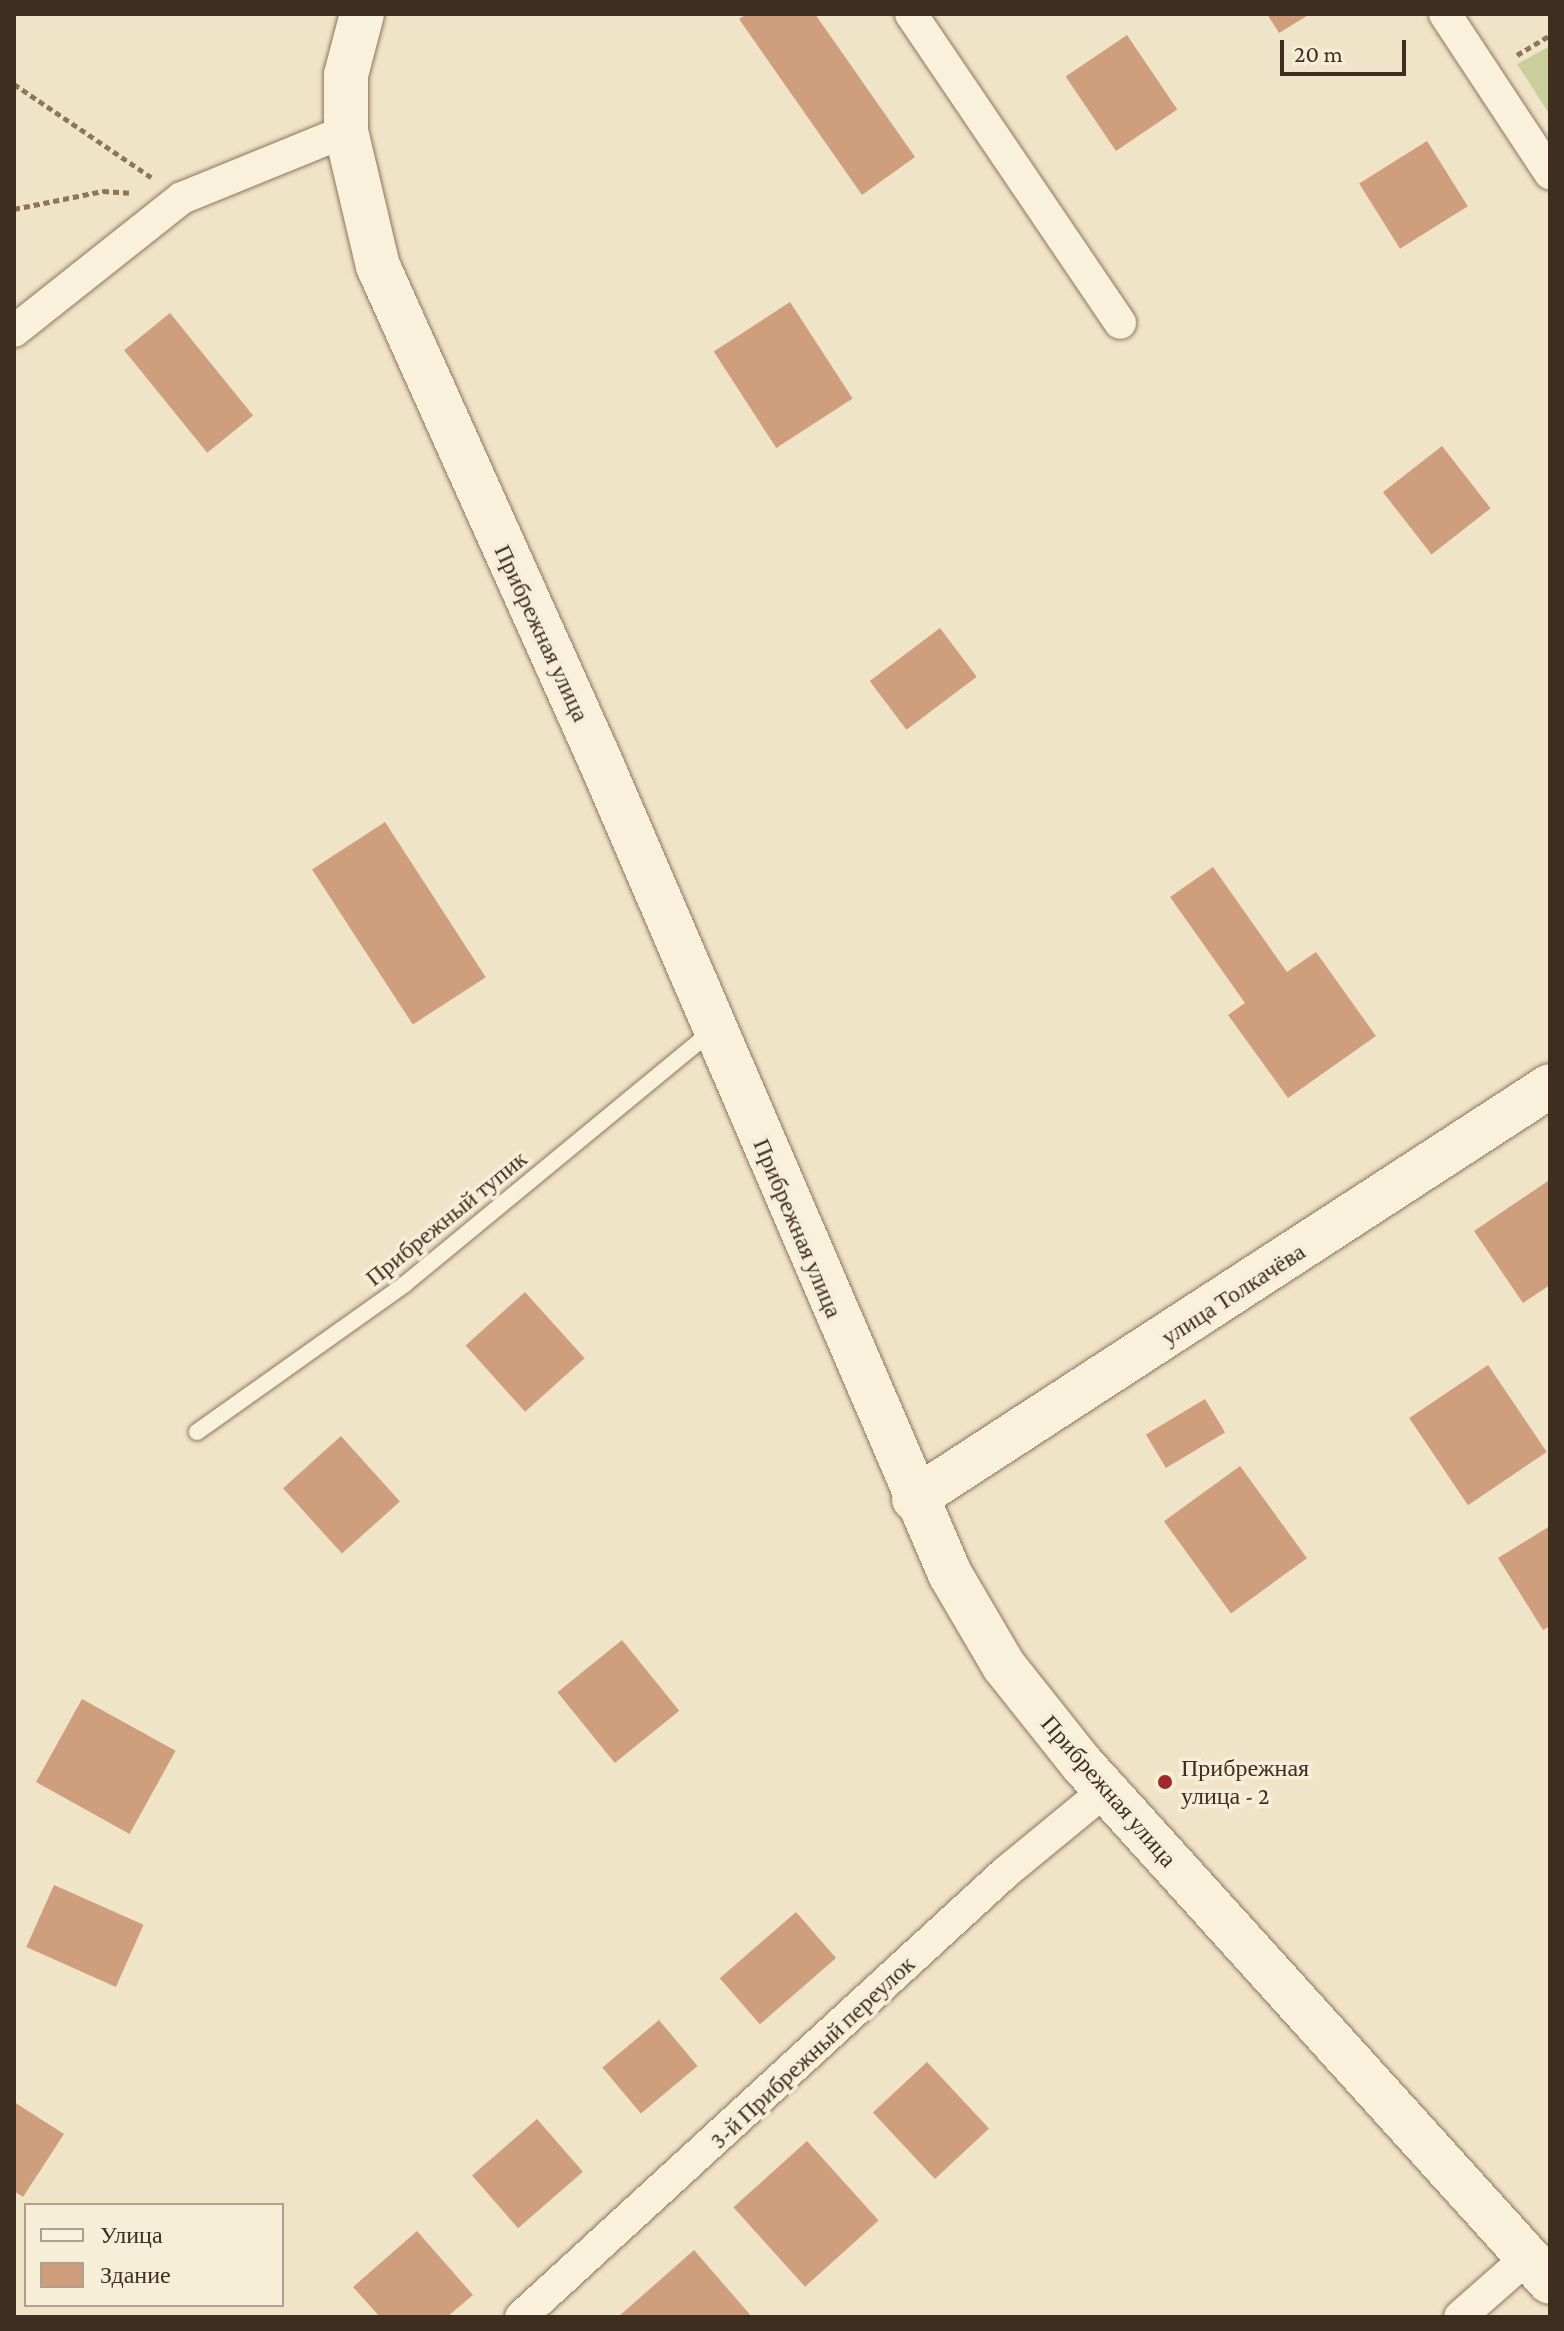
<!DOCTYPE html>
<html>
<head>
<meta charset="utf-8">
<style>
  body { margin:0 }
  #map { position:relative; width:1564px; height:2331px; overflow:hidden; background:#f0e4c8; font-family:"Crimson Pro",serif }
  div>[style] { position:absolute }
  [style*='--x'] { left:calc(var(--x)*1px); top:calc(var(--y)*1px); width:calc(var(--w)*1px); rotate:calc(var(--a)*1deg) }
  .green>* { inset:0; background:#c9cf9b }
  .building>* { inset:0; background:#cf9f7d; transform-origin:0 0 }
  .path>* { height:5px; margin-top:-2.5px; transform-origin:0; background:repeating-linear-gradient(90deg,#8d765c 0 6px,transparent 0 10px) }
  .roads { filter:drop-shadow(0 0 2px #8d765c) drop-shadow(0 0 2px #8d765c) }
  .lane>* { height:16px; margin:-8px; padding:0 8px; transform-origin:8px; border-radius:8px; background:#faf1dc }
  .street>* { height:32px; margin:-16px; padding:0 16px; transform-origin:16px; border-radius:16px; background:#faf1dc }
  .secondary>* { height:44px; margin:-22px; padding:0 22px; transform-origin:22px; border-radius:22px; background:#faf1dc }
  .dots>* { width:22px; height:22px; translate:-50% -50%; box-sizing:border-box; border:4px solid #f7eed8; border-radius:50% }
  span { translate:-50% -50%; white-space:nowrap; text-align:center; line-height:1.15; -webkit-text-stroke:7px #f7eed8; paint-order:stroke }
  .street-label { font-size:24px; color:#3d2e20 }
  .poi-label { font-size:24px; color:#3d2e20 }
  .left { translate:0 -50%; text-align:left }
  .frame { position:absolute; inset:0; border:16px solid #3d2e20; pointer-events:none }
  .legend { position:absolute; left:24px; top:2203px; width:260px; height:104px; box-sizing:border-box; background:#f7eed8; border:2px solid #ada18e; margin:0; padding:10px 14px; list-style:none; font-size:24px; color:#3d2e20 }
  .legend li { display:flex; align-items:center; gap:16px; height:40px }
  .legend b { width:40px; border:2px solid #ada18e }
  .scale { position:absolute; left:1280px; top:40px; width:126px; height:36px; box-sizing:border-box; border:4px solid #3d2e20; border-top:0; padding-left:10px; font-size:24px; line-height:28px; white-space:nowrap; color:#3d2e20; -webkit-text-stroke:6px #f7eed8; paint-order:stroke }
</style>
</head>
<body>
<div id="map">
  <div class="green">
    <i style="clip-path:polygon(1550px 46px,1550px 115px,1517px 64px)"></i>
  </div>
  <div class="building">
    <i style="clip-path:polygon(747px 14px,815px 14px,915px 157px,862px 195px,739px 19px)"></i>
    <i style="clip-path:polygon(1267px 14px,1310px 14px,1279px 33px)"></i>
    <i style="left:1127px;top:35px;width:90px;height:74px;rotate:56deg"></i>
    <i style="left:1427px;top:141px;width:77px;height:80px;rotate:58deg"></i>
    <i style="left:790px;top:302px;width:115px;height:91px;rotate:57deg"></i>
    <i style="left:170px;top:313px;width:132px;height:59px;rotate:51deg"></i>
    <i style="left:1442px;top:446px;width:79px;height:75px;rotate:52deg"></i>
    <i style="left:940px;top:628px;width:61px;height:88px;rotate:53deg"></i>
    <i style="left:385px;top:822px;width:185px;height:87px;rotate:57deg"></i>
    <i style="clip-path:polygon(1213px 867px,1287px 972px,1316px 952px,1376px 1036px,1288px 1098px,1228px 1015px,1245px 1003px,1170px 897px)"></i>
    <i style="clip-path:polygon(1548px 1181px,1550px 1285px,1523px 1303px,1474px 1231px)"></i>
    <i style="left:525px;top:1292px;width:89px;height:80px;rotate:48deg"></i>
    <i style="left:1488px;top:1365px;width:105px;height:95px;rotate:56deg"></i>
    <i style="left:1205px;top:1399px;width:39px;height:69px;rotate:59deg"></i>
    <i style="left:341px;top:1436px;width:88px;height:78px;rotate:48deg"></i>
    <i style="left:1240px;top:1466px;width:114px;height:94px;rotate:54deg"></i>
    <i style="clip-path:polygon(1550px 1526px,1550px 1626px,1543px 1630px,1498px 1558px)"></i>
    <i style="left:622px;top:1640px;width:91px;height:83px;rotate:51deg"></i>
    <i style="left:82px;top:1699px;width:107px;height:95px;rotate:29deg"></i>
    <i style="left:54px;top:1885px;width:98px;height:68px;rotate:24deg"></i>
    <i style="left:796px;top:1912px;width:61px;height:101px;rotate:49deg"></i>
    <i style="left:659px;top:2020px;width:60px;height:74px;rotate:50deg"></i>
    <i style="left:927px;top:2062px;width:91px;height:74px;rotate:47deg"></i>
    <i style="clip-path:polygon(14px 2102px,64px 2134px,23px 2197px,14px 2191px)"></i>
    <i style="left:537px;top:2119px;width:70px;height:86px;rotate:49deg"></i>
    <i style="left:807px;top:2141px;width:107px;height:99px;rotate:48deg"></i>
    <i style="clip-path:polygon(417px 2231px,473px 2295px,447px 2317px,380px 2317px,353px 2287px)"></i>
    <i style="clip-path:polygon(694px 2250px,752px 2317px,618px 2317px)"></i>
  </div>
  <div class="path">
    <i style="--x:1517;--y:55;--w:39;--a:-31"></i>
    <i style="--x:14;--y:84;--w:166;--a:34.2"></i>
    <i style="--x:14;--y:209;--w:91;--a:-11.4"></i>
    <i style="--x:103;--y:191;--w:26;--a:4"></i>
  </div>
  <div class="roads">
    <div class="lane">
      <i style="--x:197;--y:1432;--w:255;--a:-35.4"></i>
      <i style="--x:405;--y:1284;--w:401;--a:-39.5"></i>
    </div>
    <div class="street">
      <i style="--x:911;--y:14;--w:373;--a:55.9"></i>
      <i style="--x:1445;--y:14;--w:191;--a:56.6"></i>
      <i style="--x:14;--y:331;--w:214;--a:-38.4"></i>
      <i style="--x:182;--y:198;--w:177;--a:-22.2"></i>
      <i style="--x:521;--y:2317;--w:658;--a:-42.54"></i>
      <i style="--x:1006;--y:1872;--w:129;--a:-39.4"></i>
      <i style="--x:1460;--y:2317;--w:89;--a:-41.4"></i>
    </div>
    <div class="secondary">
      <i style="--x:362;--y:14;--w:63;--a:104.7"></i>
      <i style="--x:346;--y:75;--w:56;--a:90"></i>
      <i style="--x:346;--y:131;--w:139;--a:76.7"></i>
      <i style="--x:378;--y:266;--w:547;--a:65.82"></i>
      <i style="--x:602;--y:765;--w:881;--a:66.72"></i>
      <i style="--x:950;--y:1574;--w:107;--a:59.6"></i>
      <i style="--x:1004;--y:1666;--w:125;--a:51.5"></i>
      <i style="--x:1082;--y:1764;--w:698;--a:47.9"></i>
      <i style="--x:914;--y:1499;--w:758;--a:-33"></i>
    </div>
  </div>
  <div class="dots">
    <i style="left:1165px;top:1782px;background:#9e2a2b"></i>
  </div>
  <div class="street-label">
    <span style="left:542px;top:633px;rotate:65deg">Прибрежная улица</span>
    <span style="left:446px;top:1218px;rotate:-39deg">Прибрежный тупик</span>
    <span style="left:798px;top:1228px;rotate:67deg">Прибрежная улица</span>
    <span style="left:1233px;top:1294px;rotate:-33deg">улица Толкачёва</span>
    <span style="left:1109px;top:1791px;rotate:49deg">Прибрежная улица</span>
    <span style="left:812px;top:2052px;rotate:-43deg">3-й Прибрежный переулок</span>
  </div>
  <div class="poi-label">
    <span class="left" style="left:1181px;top:1782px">Прибрежная<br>улица - 2</span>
  </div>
  <div class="frame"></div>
  <ul class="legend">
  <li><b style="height:10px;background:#faf1dc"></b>Улица</li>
  <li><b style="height:22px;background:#cf9f7d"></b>Здание</li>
  </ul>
  <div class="scale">20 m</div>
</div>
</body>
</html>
